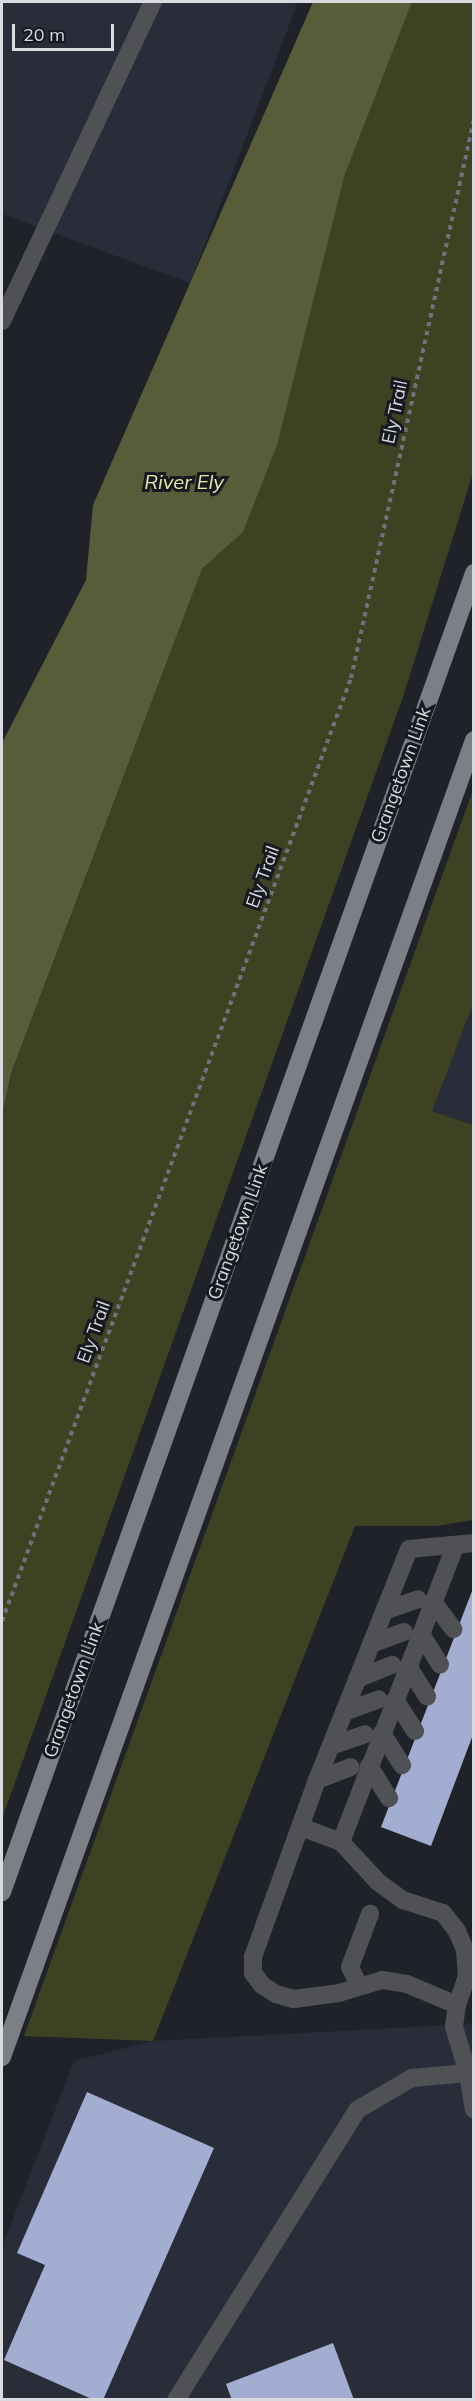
<!DOCTYPE html>
<html>
<head>
<meta charset="utf-8">
<style>
  body { margin:0 }
  #map { position:relative; width:475px; height:2401px; overflow:hidden; background:#20222a; font-family:Mulish,sans-serif }
  div>[style] { position:absolute }
  [style*='--x'] { left:calc(var(--x)*1px); top:calc(var(--y)*1px); width:calc(var(--w)*1px); rotate:calc(var(--a)*1deg) }
  .built>* { inset:0; background:#292d39 }
  .green>* { inset:0; background:#3e4222 }
  .water>* { inset:0; background:#585c39 }
  .building>* { inset:0; background:#a3add1 }
  .path>* { height:4px; margin-top:-2px; transform-origin:0; background:repeating-linear-gradient(90deg,#717279 0 4.5px,transparent 0 9px) }
  .minor>* { height:18px; margin:-9px; padding:0 9px; transform-origin:9px; border-radius:9px; background:#505155 }
  .major>* { height:18px; margin:-9px; padding:0 9px; transform-origin:9px; border-radius:9px; background:#7d7f87 }
  span { translate:-50% -50%; white-space:nowrap; text-align:center; line-height:1.15; -webkit-text-stroke:6px #171921; paint-order:stroke }
  .street-label { font-size:18px; color:#dadbe1 }
  .water-label { font-size:20px; color:#e3ebab; font-style:italic }
  .frame { position:absolute; inset:0; border:3px solid #dadbe1; pointer-events:none }
  .scale { position:absolute; left:12px; top:24px; width:102px; height:27px; box-sizing:border-box; border:3px solid #dadbe1; border-top:0; padding-left:8px; font-size:18px; line-height:21px; white-space:nowrap; color:#dadbe1; -webkit-text-stroke:4px #171921; paint-order:stroke }
</style>
</head>
<body>
<div id="map">
  <div class="built">
    <i style="clip-path:polygon(2px 2px,298px 2px,190px 283px,2px 214px)"></i>
    <i style="clip-path:polygon(473px 994px,473px 1125px,432px 1111px)"></i>
    <i style="clip-path:polygon(473px 2024px,473px 2399px,2px 2399px,2px 2247px,74px 2061px,153px 2041px)"></i>
  </div>
  <div class="green">
    <i style="clip-path:polygon(412px 2px,473px 2px,473px 473px,404px 694px,2px 1819px,2px 1116px,11px 1075px,202px 569px,243px 532px,344px 177px)"></i>
    <i style="clip-path:polygon(473px 790px,473px 1004px,432px 1111px,473px 1125px,473px 1520px,437px 1526px,355px 1526px,153px 2041px,24px 2036px)"></i>
  </div>
  <div class="water">
    <i style="clip-path:polygon(313px 2px,412px 2px,344px 177px,277px 445px,243px 532px,202px 569px,11px 1074px,2px 1116px,2px 743px,86px 580px,93px 505px)"></i>
  </div>
  <div class="building">
    <i style="clip-path:polygon(474px 1586px,474px 1732px,431px 1846px,381px 1827px)"></i>
    <i style="clip-path:polygon(87px 2092px,214px 2148px,103px 2400px,94px 2400px,4px 2360px,45px 2265px,17px 2253px)"></i>
    <i style="clip-path:polygon(333px 2343px,354px 2400px,232px 2400px,226px 2384px)"></i>
  </div>
  <div class="path">
    <i style="--x:2;--y:1621;--w:1006;--a:-69.69"></i>
    <i style="--x:351;--y:678;--w:572;--a:-77.59"></i>
  </div>
  <div class="minor">
    <i style="--x:2;--y:321;--w:353;--a:-64.7"></i>
    <i style="--x:474;--y:1543;--w:65;--a:174.7"></i>
    <i style="--x:409;--y:1549;--w:249;--a:111.7"></i>
    <i style="--x:317;--y:1780;--w:188;--a:109.9"></i>
    <i style="--x:253;--y:1957;--w:16;--a:90"></i>
    <i style="--x:253;--y:1973;--w:15;--a:53"></i>
    <i style="--x:262;--y:1985;--w:17;--a:33"></i>
    <i style="--x:276;--y:1994;--w:19;--a:16"></i>
    <i style="--x:294;--y:1999;--w:45;--a:-7.6"></i>
    <i style="--x:339;--y:1993;--w:45;--a:-16.8"></i>
    <i style="--x:382;--y:1980;--w:25;--a:9"></i>
    <i style="--x:407;--y:1984;--w:54;--a:22.8"></i>
    <i style="--x:457;--y:2005;--w:22;--a:98"></i>
    <i style="--x:454;--y:2027;--w:48;--a:73.1"></i>
    <i style="--x:468;--y:2073;--w:37;--a:81"></i>
    <i style="--x:433;--y:1602;--w:34;--a:53"></i>
    <i style="--x:384;--y:1611;--w:36;--a:-19"></i>
    <i style="--x:421;--y:1634;--w:36;--a:58"></i>
    <i style="--x:371;--y:1644;--w:35;--a:-20"></i>
    <i style="--x:408;--y:1666;--w:36;--a:58"></i>
    <i style="--x:357;--y:1679;--w:38;--a:-22"></i>
    <i style="--x:395;--y:1700;--w:37;--a:57"></i>
    <i style="--x:344;--y:1712;--w:37;--a:-20"></i>
    <i style="--x:382;--y:1733;--w:38;--a:58"></i>
    <i style="--x:331;--y:1746;--w:36;--a:-19"></i>
    <i style="--x:369;--y:1766;--w:38;--a:58"></i>
    <i style="--x:317;--y:1780;--w:36;--a:-21"></i>
    <i style="--x:301;--y:1827;--w:43;--a:20.6"></i>
    <i style="--x:341;--y:1842;--w:54;--a:47.2"></i>
    <i style="--x:378;--y:1882;--w:31;--a:36"></i>
    <i style="--x:403;--y:1900;--w:42;--a:18"></i>
    <i style="--x:443;--y:1913;--w:23;--a:52"></i>
    <i style="--x:457;--y:1931;--w:21;--a:67"></i>
    <i style="--x:465;--y:1950;--w:26;--a:86"></i>
    <i style="--x:467;--y:1976;--w:31;--a:109"></i>
    <i style="--x:341;--y:1842;--w:317;--a:-68.9"></i>
    <i style="--x:359;--y:1986;--w:21;--a:-115"></i>
    <i style="--x:350;--y:1967;--w:57;--a:-69.3"></i>
    <i style="--x:176;--y:2400;--w:342;--a:-58"></i>
    <i style="--x:357;--y:2110;--w:64;--a:-30.2"></i>
    <i style="--x:412;--y:2078;--w:56;--a:-5.1"></i>
  </div>
  <div class="major">
    <i style="--x:2;--y:1892;--w:1401;--a:-70.31"></i>
    <i style="--x:2;--y:2057;--w:1399;--a:-70.28"></i>
  </div>
  <div class="street-label">
    <span style="left:395px;top:412px;rotate:-78deg">Ely Trail</span>
    <span style="left:401px;top:775px;rotate:-70deg">Grangetown Link</span>
    <span style="left:263px;top:877px;rotate:-70deg">Ely Trail</span>
    <span style="left:238px;top:1232px;rotate:-70deg">Grangetown Link</span>
    <span style="left:94px;top:1332px;rotate:-70deg">Ely Trail</span>
    <span style="left:74px;top:1690px;rotate:-70deg">Grangetown Link</span>
  </div>
  <div class="water-label">
    <span style="left:184px;top:481px">River Ely</span>
  </div>
  <div class="frame"></div>
  <div class="scale">20 m</div>
</div>
</body>
</html>
